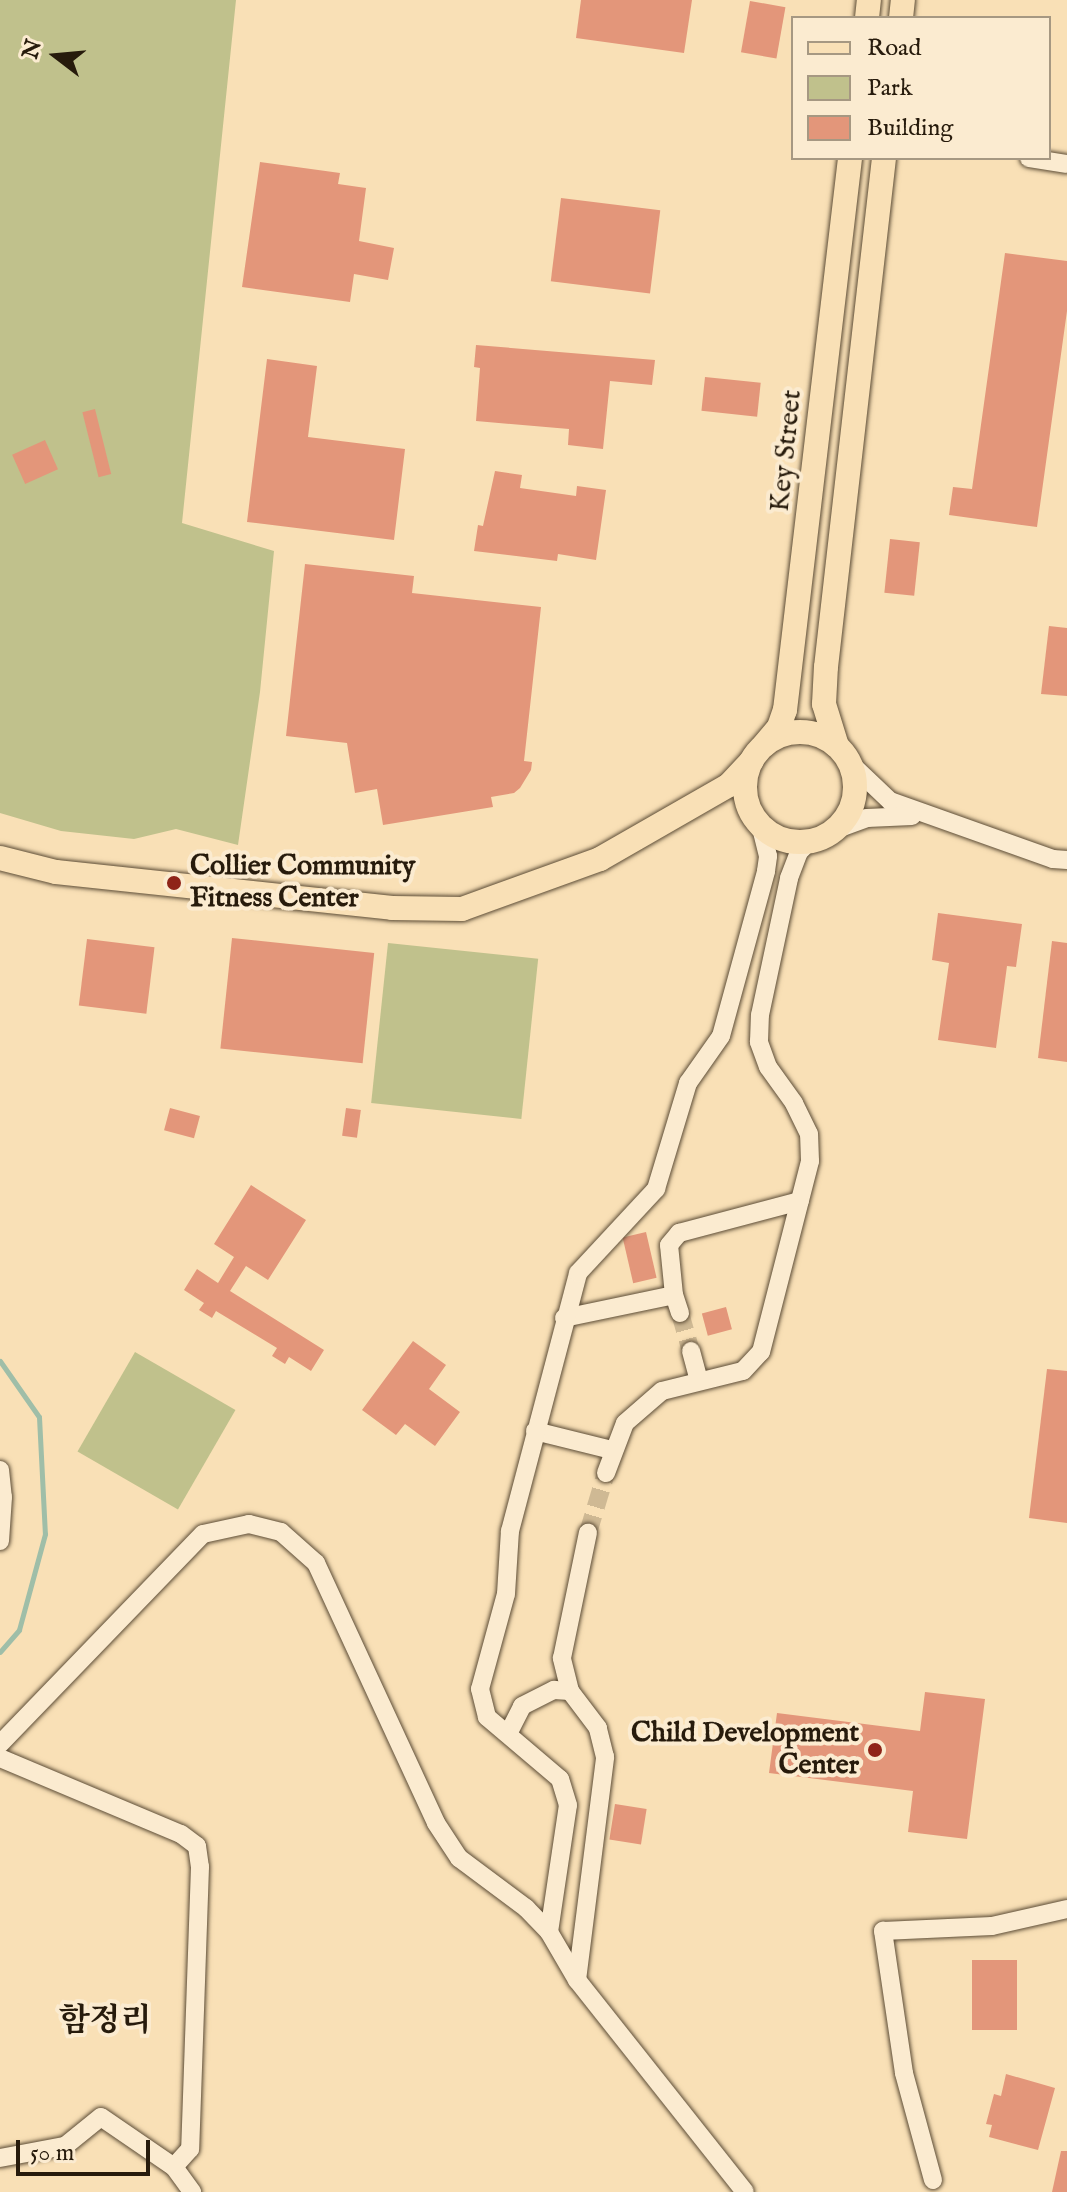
<!DOCTYPE html>
<html>
<head>
<meta charset="utf-8">
<style>
  body { margin:0 }
  #map { position:relative; width:1067px; height:2192px; overflow:hidden; background:#f9e0b6; font-family:"IM FELL English","Noto Serif KR",serif }
  div>[style] { position:absolute }
  [style*='--x'] { left:calc(var(--x)*1px); top:calc(var(--y)*1px); width:calc(var(--w)*1px); rotate:calc(var(--a)*1deg) }
  .green>* { inset:0; background:#c0c18c; transform-origin:0 0 }
  .stream>* { height:5px; margin:-2.5px; padding:0 2.5px; transform-origin:2.5px; border-radius:2.5px; background:#9fbea8 }
  .building>* { inset:0; background:#e3967a; transform-origin:0 0 }
  .minor-tunnel>* { height:18px; margin-top:-9px; transform-origin:0; background:repeating-linear-gradient(90deg,#cfb994 0 18px,transparent 0 27px) }
  .roads { filter:drop-shadow(0 0 2px #5c4c36) drop-shadow(0 0 2px #5c4c36) }
  .minor>* { height:18px; margin:-9px; padding:0 9px; transform-origin:9px; border-radius:9px; background:#fbebd0 }
  .major>* { height:24px; margin:-12px; padding:0 12px; transform-origin:12px; border-radius:12px; background:#f9e0b6 }
  .major>.ring { margin:-12px; padding:0; box-sizing:content-box; background:none; border:24px solid #f9e0b6; border-radius:50% }
  .dots>* { width:22px; height:22px; translate:-50% -50%; box-sizing:border-box; border:4px solid #fbebd0; border-radius:50% }
  span { translate:-50% -50%; white-space:nowrap; text-align:center; line-height:1.15; -webkit-text-stroke:8px #fbebd0; paint-order:stroke }
  .street-label { font-size:28px; color:#271b0c }
  .poi-label { font-size:28px; color:#271b0c; font-weight:700 }
  .left { translate:0 -50%; text-align:left }
  .right { translate:-100% -50%; text-align:right }
  .quarter-label { font-size:32px; color:#271b0c; font-weight:700 }
  .legend { position:absolute; left:791px; top:16px; width:260px; height:144px; box-sizing:border-box; background:#fbebd0; border:2px solid #a69882; margin:0; padding:10px 14px; list-style:none; font-size:24px; color:#271b0c }
  .legend li { display:flex; align-items:center; gap:16px; height:40px }
  .legend b { width:40px; border:2px solid #a69882 }
  .north { position:absolute; left:16px; top:16px; width:80px; height:80px; -webkit-text-stroke:6px #fbebd0; paint-order:stroke; rotate:286deg; font-size:22px; font-weight:700; line-height:32px; text-align:center; color:#271b0c }
  .north::after { content:''; display:block; margin:auto; width:28px; height:36px; background:#271b0c; clip-path:polygon(50% 0,100% 100%,50% 72%,0 100%) }
  .scale { position:absolute; left:16px; top:2140px; width:134px; height:36px; box-sizing:border-box; border:4px solid #271b0c; border-top:0; padding-left:10px; font-size:24px; line-height:28px; white-space:nowrap; color:#271b0c; -webkit-text-stroke:6px #fbebd0; paint-order:stroke }
</style>
</head>
<body>
<div id="map">
  <div class="green">
    <i style="clip-path:polygon(0 0,236px 0,182px 523px,274px 551px,260px 692px,238px 845px,176px 829px,134px 839px,61px 831px,0 813px)"></i>
    <i style="left:388px;top:943px;width:151px;height:161px;rotate:6deg"></i>
    <i style="left:135px;top:1352px;width:116px;height:115px;rotate:30deg"></i>
  </div>
  <div class="stream">
    <i style="--x:0;--y:1361;--w:68;--a:55.1"></i>
    <i style="--x:39;--y:1417;--w:117;--a:87.1"></i>
    <i style="--x:45;--y:1534;--w:99;--a:105.2"></i>
    <i style="--x:19;--y:1630;--w:29;--a:131"></i>
  </div>
  <div class="building">
    <i style="clip-path:polygon(581px 0,692px 0,684px 53px,576px 38px)"></i>
    <i style="left:750px;top:1px;width:36px;height:52px;rotate:10deg"></i>
    <i style="clip-path:polygon(260px 162px,340px 173px,338px 184px,366px 188px,359px 241px,394px 248px,388px 280px,354px 274px,350px 302px,242px 287px)"></i>
    <i style="left:561px;top:198px;width:100px;height:84px;rotate:7deg"></i>
    <i style="clip-path:polygon(1005px 253px,1067px 261px,1067px 311px,1037px 527px,949px 515px,953px 487px,972px 489px)"></i>
    <i style="clip-path:polygon(476px 345px,655px 360px,652px 385px,610px 381px,603px 449px,568px 445px,569px 429px,476px 421px,480px 368px,474px 367px)"></i>
    <i style="clip-path:polygon(267px 359px,317px 366px,308px 437px,405px 449px,394px 540px,247px 522px)"></i>
    <i style="left:705px;top:377px;width:56px;height:34px;rotate:6deg"></i>
    <i style="left:95px;top:409px;width:67px;height:13px;rotate:76deg"></i>
    <i style="left:45px;top:440px;width:32px;height:36px;rotate:66deg"></i>
    <i style="clip-path:polygon(495px 471px,522px 475px,520px 488px,576px 496px,577px 486px,606px 490px,596px 560px,558px 554px,557px 561px,474px 551px,478px 525px,483px 526px)"></i>
    <i style="left:890px;top:539px;width:30px;height:54px;rotate:6deg"></i>
    <i style="clip-path:polygon(305px 564px,414px 576px,412px 593px,541px 607px,524px 761px,532px 762px,531px 770px,520px 788px,514px 793px,491px 797px,493px 807px,383px 825px,377px 789px,355px 793px,347px 743px,286px 736px)"></i>
    <i style="clip-path:polygon(1049px 626px,1067px 628px,1067px 696px,1041px 694px)"></i>
    <i style="clip-path:polygon(938px 913px,1022px 924px,1016px 967px,1007px 966px,996px 1048px,938px 1040px,949px 963px,932px 960px)"></i>
    <i style="left:232px;top:938px;width:143px;height:111px;rotate:6deg"></i>
    <i style="left:87px;top:939px;width:68px;height:67px;rotate:7deg"></i>
    <i style="clip-path:polygon(1052px 941px,1067px 943px,1067px 1062px,1038px 1058px)"></i>
    <i style="left:170px;top:1108px;width:31px;height:23px;rotate:15deg"></i>
    <i style="left:346px;top:1108px;width:15px;height:28px;rotate:8deg"></i>
    <i style="clip-path:polygon(251px 1185px,306px 1220px,268px 1280px,246px 1266px,230px 1291px,324px 1350px,311px 1371px,289px 1357px,285px 1364px,272px 1356px,277px 1348px,216px 1311px,212px 1318px,199px 1310px,204px 1303px,184px 1290px,197px 1269px,218px 1283px,234px 1257px,214px 1244px)"></i>
    <i style="left:646px;top:1232px;width:47px;height:24px;rotate:77deg"></i>
    <i style="left:726px;top:1307px;width:23px;height:25px;rotate:75deg"></i>
    <i style="clip-path:polygon(413px 1341px,446px 1365px,429px 1389px,460px 1412px,435px 1446px,405px 1424px,396px 1435px,362px 1410px)"></i>
    <i style="clip-path:polygon(1047px 1369px,1067px 1371px,1067px 1523px,1029px 1518px)"></i>
    <i style="clip-path:polygon(925px 1692px,985px 1699px,967px 1839px,908px 1832px,913px 1791px,769px 1773px,777px 1713px,920px 1731px)"></i>
    <i style="left:615px;top:1804px;width:32px;height:36px;rotate:9deg"></i>
    <i style="left:972px;top:1960px;width:45px;height:70px"></i>
    <i style="clip-path:polygon(1006px 2074px,1055px 2088px,1038px 2150px,989px 2137px,992px 2125px,986px 2124px,994px 2094px,1001px 2096px)"></i>
    <i style="clip-path:polygon(1061px 2151px,1067px 2151px,1067px 2192px,1052px 2192px)"></i>
  </div>
  <div class="minor-tunnel">
    <i style="--x:680;--y:1313;--w:40;--a:74"></i>
    <i style="--x:588;--y:1533;--w:63;--a:-73.3"></i>
  </div>
  <div class="roads">
    <div class="minor">
      <i style="--x:1029;--y:158;--w:38;--a:9"></i>
      <i style="--x:849;--y:762;--w:57;--a:43.6"></i>
      <i style="--x:890;--y:801;--w:173;--a:19.6"></i>
      <i style="--x:1053;--y:859;--w:14;--a:4"></i>
      <i style="--x:837;--y:829;--w:32;--a:-20"></i>
      <i style="--x:867;--y:818;--w:45;--a:-2.5"></i>
      <i style="--x:680;--y:1313;--w:19;--a:-108"></i>
      <i style="--x:674;--y:1295;--w:50;--a:-95.7"></i>
      <i style="--x:669;--y:1245;--w:16;--a:-50"></i>
      <i style="--x:679;--y:1233;--w:125;--a:-14.8"></i>
      <i style="--x:564;--y:1318;--w:112;--a:-11.8"></i>
      <i style="--x:691;--y:1351;--w:31;--a:75"></i>
      <i style="--x:535;--y:1431;--w:79;--a:13.9"></i>
      <i style="--x:0;--y:1470;--w:27;--a:84"></i>
      <i style="--x:3;--y:1497;--w:44;--a:93.9"></i>
      <i style="--x:606;--y:1473;--w:53;--a:-69.2"></i>
      <i style="--x:625;--y:1423;--w:49;--a:-40.9"></i>
      <i style="--x:662;--y:1391;--w:83;--a:-13.9"></i>
      <i style="--x:743;--y:1371;--w:26;--a:-47"></i>
      <i style="--x:761;--y:1352;--w:197;--a:-75.6"></i>
      <i style="--x:810;--y:1161;--w:27;--a:-92"></i>
      <i style="--x:809;--y:1134;--w:34;--a:-116"></i>
      <i style="--x:794;--y:1103;--w:44;--a:-125.8"></i>
      <i style="--x:768;--y:1067;--w:27;--a:-110"></i>
      <i style="--x:759;--y:1042;--w:27;--a:-88"></i>
      <i style="--x:760;--y:1015;--w:140;--a:-78"></i>
      <i style="--x:789;--y:878;--w:28;--a:-69"></i>
      <i style="--x:799;--y:852;--w:14;--a:-45"></i>
      <i style="--x:508;--y:1734;--w:31;--a:-63"></i>
      <i style="--x:522;--y:1706;--w:36;--a:-27"></i>
      <i style="--x:554;--y:1690;--w:16;--a:4"></i>
      <i style="--x:0;--y:1744;--w:292;--a:-46"></i>
      <i style="--x:203;--y:1534;--w:47;--a:-12.3"></i>
      <i style="--x:249;--y:1524;--w:33;--a:14"></i>
      <i style="--x:281;--y:1532;--w:47;--a:41.5"></i>
      <i style="--x:316;--y:1563;--w:286;--a:65.2"></i>
      <i style="--x:436;--y:1823;--w:42;--a:56.7"></i>
      <i style="--x:459;--y:1858;--w:84;--a:36.7"></i>
      <i style="--x:526;--y:1908;--w:33;--a:46"></i>
      <i style="--x:549;--y:1932;--w:56;--a:59.7"></i>
      <i style="--x:577;--y:1980;--w:270;--a:51.6"></i>
      <i style="--x:0;--y:1758;--w:196;--a:22.8"></i>
      <i style="--x:181;--y:1834;--w:20;--a:37"></i>
      <i style="--x:197;--y:1846;--w:21;--a:82"></i>
      <i style="--x:200;--y:1867;--w:282;--a:92"></i>
      <i style="--x:190;--y:2149;--w:24;--a:132"></i>
      <i style="--x:549;--y:1932;--w:128;--a:-81.5"></i>
      <i style="--x:568;--y:1805;--w:27;--a:-107"></i>
      <i style="--x:560;--y:1779;--w:96;--a:-139.7"></i>
      <i style="--x:487;--y:1717;--w:29;--a:-104"></i>
      <i style="--x:480;--y:1689;--w:98;--a:-74.7"></i>
      <i style="--x:506;--y:1594;--w:63;--a:-86.4"></i>
      <i style="--x:510;--y:1531;--w:267;--a:-75.2"></i>
      <i style="--x:578;--y:1273;--w:115;--a:-47.1"></i>
      <i style="--x:656;--y:1189;--w:111;--a:-73.2"></i>
      <i style="--x:688;--y:1083;--w:57;--a:-54.9"></i>
      <i style="--x:721;--y:1036;--w:171;--a:-74.7"></i>
      <i style="--x:766;--y:871;--w:15;--a:-82"></i>
      <i style="--x:768;--y:856;--w:30;--a:-104"></i>
      <i style="--x:577;--y:1980;--w:225;--a:-82.8"></i>
      <i style="--x:605;--y:1757;--w:30;--a:-104"></i>
      <i style="--x:598;--y:1728;--w:46;--a:-127.1"></i>
      <i style="--x:570;--y:1691;--w:34;--a:-104"></i>
      <i style="--x:562;--y:1658;--w:128;--a:-78.3"></i>
      <i style="--x:0;--y:2158;--w:66;--a:-10.5"></i>
      <i style="--x:65;--y:2146;--w:46;--a:-38.9"></i>
      <i style="--x:101;--y:2117;--w:88;--a:34.4"></i>
      <i style="--x:174;--y:2167;--w:31;--a:54"></i>
      <i style="--x:933;--y:2180;--w:111;--a:-105.2"></i>
      <i style="--x:904;--y:2073;--w:144;--a:-98.4"></i>
      <i style="--x:883;--y:1931;--w:109;--a:-2.6"></i>
      <i style="--x:992;--y:1926;--w:77;--a:-12.8"></i>
    </div>
    <div class="major">
      <i style="--x:867;--y:18;--w:18;--a:-84"></i>
      <i style="--x:901;--y:18;--w:18;--a:-84"></i>
      <i class="ring" style="left:745px;top:732px;width:86px;height:86px"></i>
      <i style="--x:764;--y:745;--w:23;--a:-50"></i>
      <i style="--x:779;--y:727;--w:18;--a:-71"></i>
      <i style="--x:785;--y:710;--w:556;--a:-83.28"></i>
      <i style="--x:837;--y:746;--w:44;--a:-107.2"></i>
      <i style="--x:824;--y:704;--w:37;--a:-87"></i>
      <i style="--x:826;--y:667;--w:512;--a:-83.5"></i>
      <i style="--x:0;--y:858;--w:58;--a:14"></i>
      <i style="--x:56;--y:872;--w:338;--a:6.1"></i>
      <i style="--x:392;--y:908;--w:70;--a:0.8"></i>
      <i style="--x:462;--y:909;--w:147;--a:-19.9"></i>
      <i style="--x:600;--y:859;--w:149;--a:-29.8"></i>
      <i style="--x:729;--y:785;--w:33;--a:-47"></i>
    </div>
  </div>
  <div class="dots">
    <i style="left:174px;top:883px;background:#8f2418"></i>
    <i style="left:875px;top:1750px;background:#8f2418"></i>
  </div>
  <div class="street-label">
    <span style="left:787px;top:451px;rotate:-84deg">Key Street</span>
  </div>
  <div class="poi-label">
    <span class="left" style="left:190px;top:883px">Collier Community<br>Fitness Center</span>
    <span class="right" style="left:859px;top:1750px">Child Development<br>Center</span>
  </div>
  <div class="quarter-label">
    <span style="left:105px;top:2022px">함정리</span>
  </div>
  <ul class="legend">
  <li><b style="height:10px;background:#f9e0b6"></b>Road</li>
  <li><b style="height:22px;background:#c0c18c"></b>Park</li>
  <li><b style="height:22px;background:#e3967a"></b>Building</li>
  </ul>
  <div class="north">N</div>
  <div class="scale">50 m</div>
</div>
</body>
</html>
